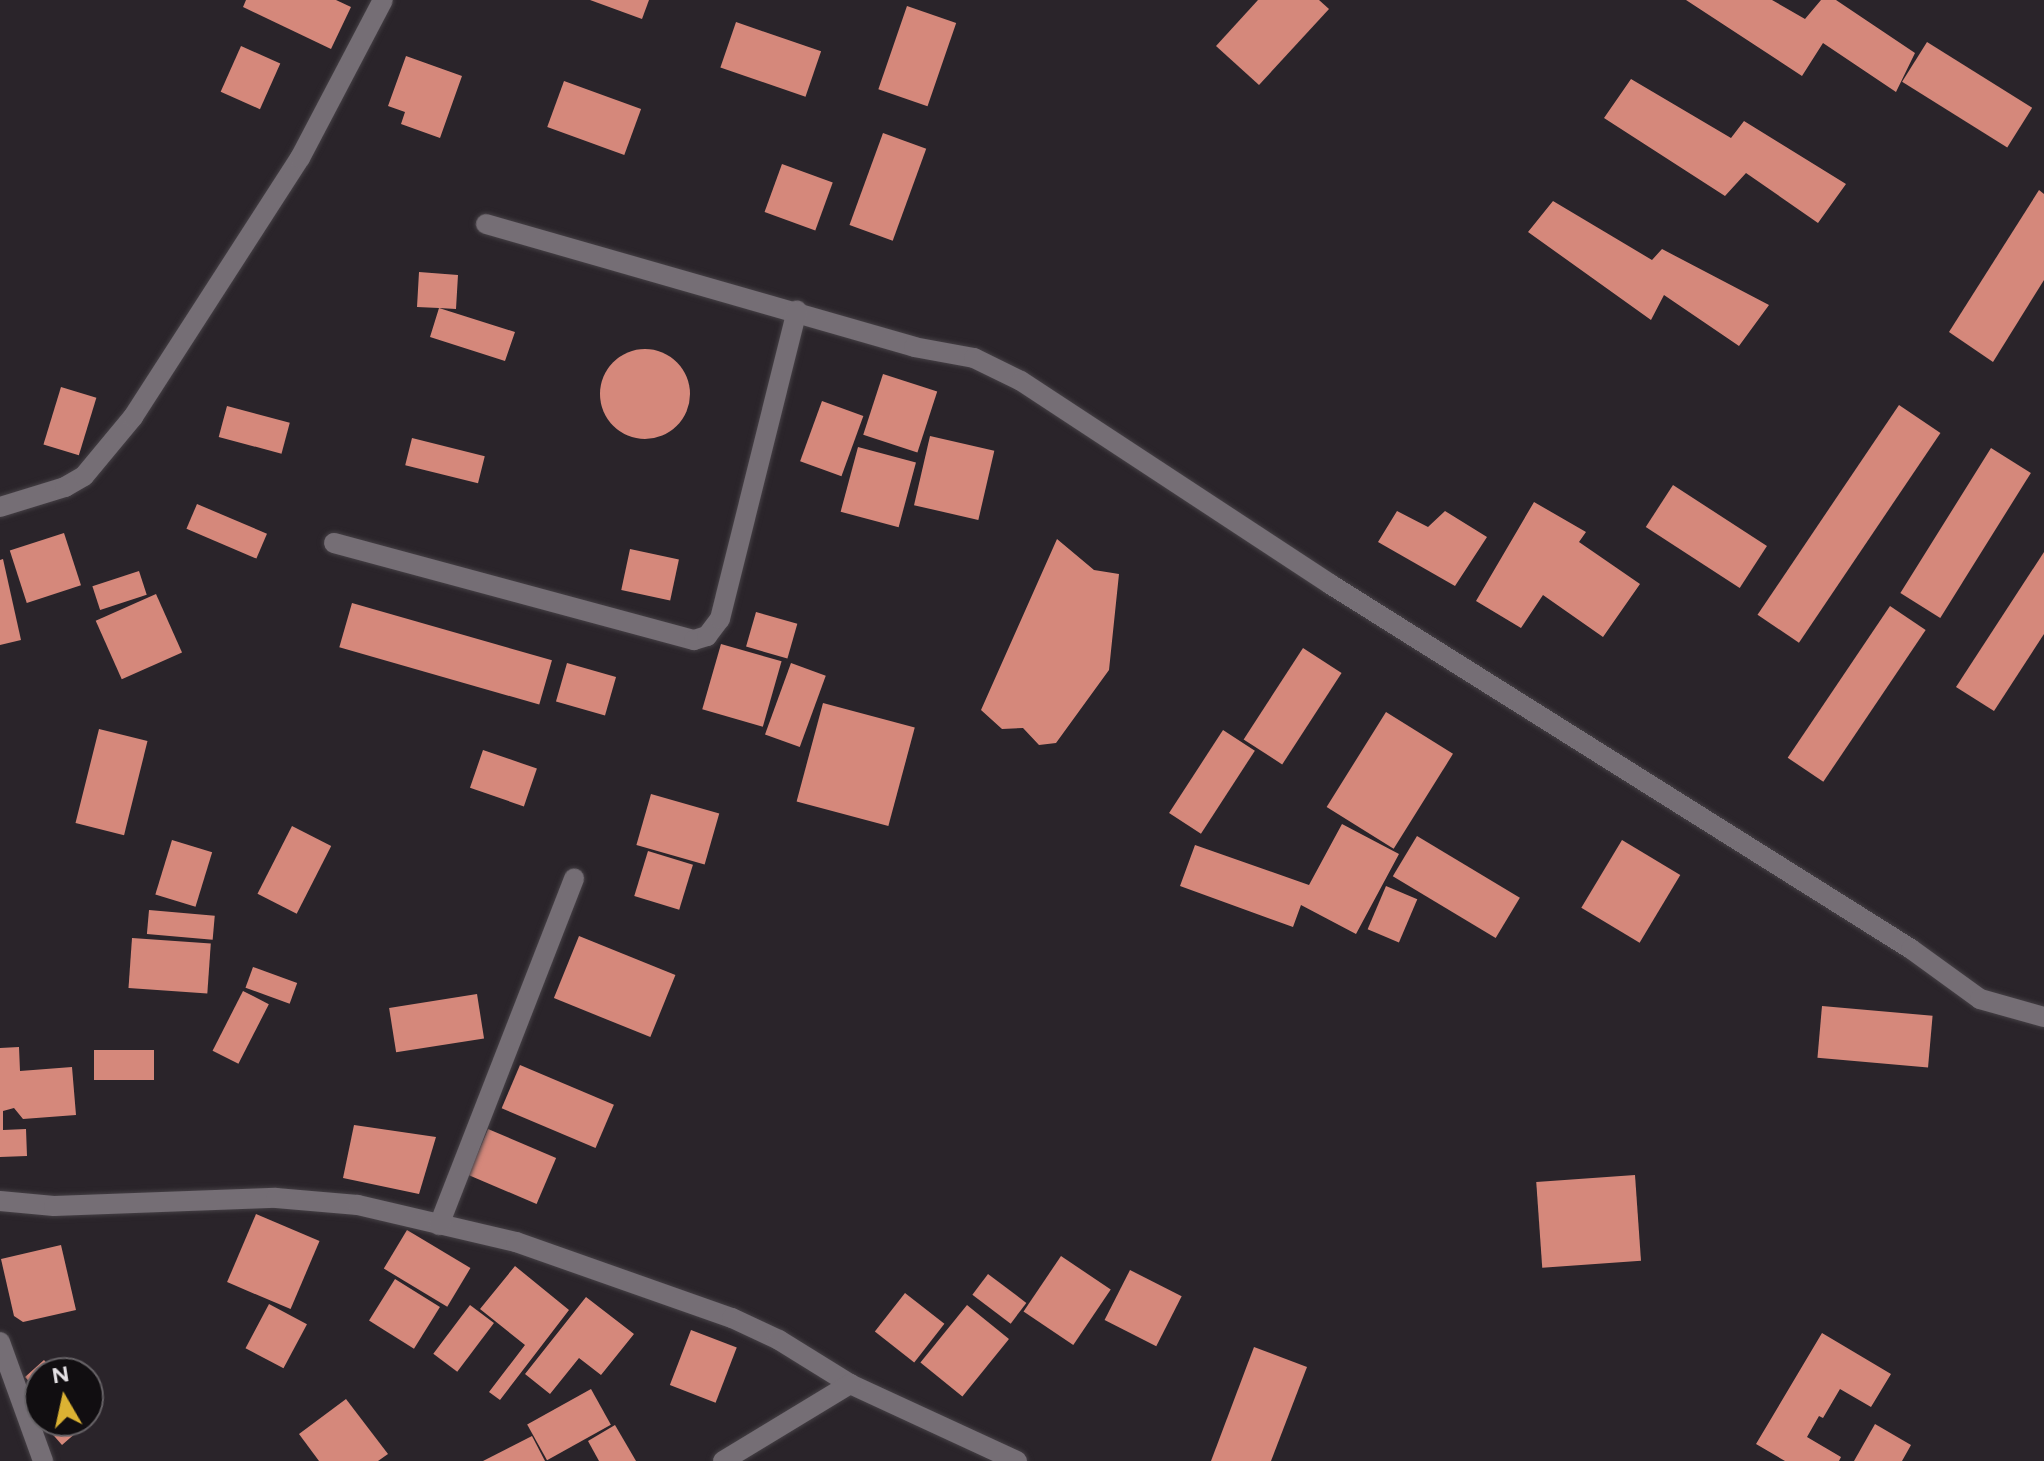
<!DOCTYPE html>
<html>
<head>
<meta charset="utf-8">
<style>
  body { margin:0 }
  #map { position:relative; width:2044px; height:1461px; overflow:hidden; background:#2a242a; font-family:Figtree,sans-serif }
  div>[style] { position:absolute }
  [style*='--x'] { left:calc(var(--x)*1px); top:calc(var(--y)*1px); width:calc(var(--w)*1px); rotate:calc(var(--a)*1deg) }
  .building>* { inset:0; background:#d5887b; transform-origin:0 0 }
  .round { border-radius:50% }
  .roads { filter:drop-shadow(0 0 2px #454045) drop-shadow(0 0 2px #454045) }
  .street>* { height:20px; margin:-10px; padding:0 10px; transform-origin:10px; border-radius:10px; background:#756e75 }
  span { translate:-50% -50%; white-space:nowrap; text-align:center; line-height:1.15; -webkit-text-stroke:8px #110e11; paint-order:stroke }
  .north { position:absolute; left:24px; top:1357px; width:80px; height:80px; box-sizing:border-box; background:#110e11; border:2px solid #666266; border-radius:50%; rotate:351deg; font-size:22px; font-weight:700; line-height:32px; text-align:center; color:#e5e1e5 }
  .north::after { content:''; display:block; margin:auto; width:28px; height:36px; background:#dbb233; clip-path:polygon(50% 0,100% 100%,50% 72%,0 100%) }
</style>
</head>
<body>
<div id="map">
  <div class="building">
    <i style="clip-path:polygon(246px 0,336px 0,351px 7px,331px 49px,243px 7px)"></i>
    <i style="clip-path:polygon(590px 0,649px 0,642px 19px)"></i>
    <i style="clip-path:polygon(1258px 0,1319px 0,1329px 9px,1259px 85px,1216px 46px)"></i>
    <i style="clip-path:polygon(1686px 0,1772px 0,1805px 19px,1821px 0,1836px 0,1915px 53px,1896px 92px,1823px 43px,1802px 76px)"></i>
    <i style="left:907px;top:6px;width:52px;height:88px;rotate:19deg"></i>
    <i style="left:736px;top:22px;width:90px;height:48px;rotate:19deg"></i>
    <i style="left:1927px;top:42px;width:124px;height:47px;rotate:32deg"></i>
    <i style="left:241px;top:46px;width:43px;height:50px;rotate:24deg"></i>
    <i style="clip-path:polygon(406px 56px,462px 76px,440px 138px,401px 124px,405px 112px,388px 106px)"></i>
    <i style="clip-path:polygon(1631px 79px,1731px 138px,1744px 121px,1846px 184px,1818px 223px,1746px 173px,1725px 196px,1604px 118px)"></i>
    <i style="left:564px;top:81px;width:82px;height:49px;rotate:20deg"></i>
    <i style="left:883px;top:133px;width:46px;height:98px;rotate:20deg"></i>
    <i style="left:782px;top:164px;width:54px;height:51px;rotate:20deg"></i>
    <i style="clip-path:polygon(2039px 190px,2044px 194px,2044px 280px,1993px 362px,1949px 332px)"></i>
    <i style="clip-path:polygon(1553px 201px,1652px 260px,1662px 249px,1769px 305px,1739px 346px,1664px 295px,1651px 320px,1528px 232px)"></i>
    <i style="clip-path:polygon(419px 272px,458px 275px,456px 309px,439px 308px,515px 332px,505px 361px,430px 337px,439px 308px,417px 307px)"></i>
    <i class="round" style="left:600px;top:349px;width:90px;height:90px"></i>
    <i style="left:883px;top:374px;width:57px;height:64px;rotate:18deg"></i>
    <i style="left:61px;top:387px;width:37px;height:60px;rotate:17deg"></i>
    <i style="left:822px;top:401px;width:44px;height:64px;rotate:20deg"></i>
    <i style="left:1899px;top:405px;width:50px;height:253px;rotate:34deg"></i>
    <i style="left:227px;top:406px;width:65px;height:32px;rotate:15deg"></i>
    <i style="left:930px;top:436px;width:66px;height:71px;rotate:13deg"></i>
    <i style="left:412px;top:438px;width:75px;height:28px;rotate:14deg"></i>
    <i style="left:858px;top:447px;width:60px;height:67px;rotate:15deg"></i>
    <i style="left:1991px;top:448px;width:47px;height:171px;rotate:32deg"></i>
    <i style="left:1673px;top:485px;width:112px;height:50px;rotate:33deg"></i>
    <i style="clip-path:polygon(1534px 502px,1586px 532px,1579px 542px,1640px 584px,1603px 637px,1543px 595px,1521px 628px,1476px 601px)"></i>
    <i style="left:197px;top:504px;width:76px;height:27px;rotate:23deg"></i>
    <i style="clip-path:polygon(1397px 511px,1428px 527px,1445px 511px,1487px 537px,1455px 586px,1378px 542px)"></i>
    <i style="left:64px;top:533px;width:55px;height:57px;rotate:72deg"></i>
    <i style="clip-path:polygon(1057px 539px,1094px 570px,1119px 574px,1109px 670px,1056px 743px,1039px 745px,1023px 728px,1002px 729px,981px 710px)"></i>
    <i style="left:630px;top:549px;width:50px;height:42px;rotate:12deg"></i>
    <i style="clip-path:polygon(2044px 552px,2044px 634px,1994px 711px,1956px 687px)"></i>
    <i style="clip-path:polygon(3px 559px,21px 640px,0 645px,0 560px)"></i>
    <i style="left:139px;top:571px;width:25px;height:49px;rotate:72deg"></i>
    <i style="left:156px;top:594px;width:64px;height:66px;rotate:66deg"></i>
    <i style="left:352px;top:603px;width:208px;height:46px;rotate:16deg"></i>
    <i style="left:1890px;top:606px;width:43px;height:183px;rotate:34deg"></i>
    <i style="left:756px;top:612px;width:43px;height:36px;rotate:16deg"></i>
    <i style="left:721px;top:644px;width:63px;height:68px;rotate:16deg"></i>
    <i style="left:1303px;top:648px;width:46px;height:109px;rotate:33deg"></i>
    <i style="left:567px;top:663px;width:51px;height:40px;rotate:16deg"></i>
    <i style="left:791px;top:663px;width:37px;height:76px;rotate:20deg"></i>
    <i style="left:823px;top:703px;width:95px;height:102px;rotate:15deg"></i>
    <i style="left:1386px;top:712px;width:79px;height:112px;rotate:32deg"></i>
    <i style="left:99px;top:729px;width:50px;height:97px;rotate:14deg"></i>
    <i style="left:1223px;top:730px;width:38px;height:99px;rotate:33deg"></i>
    <i style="left:483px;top:750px;width:57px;height:40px;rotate:19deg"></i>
    <i style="left:651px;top:794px;width:71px;height:53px;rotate:16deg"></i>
    <i style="clip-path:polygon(1342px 824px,1399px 854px,1356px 934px,1301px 905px,1293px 927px,1180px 886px,1195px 845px,1309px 885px)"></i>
    <i style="left:292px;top:826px;width:44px;height:76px;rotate:27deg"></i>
    <i style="left:1417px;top:836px;width:120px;height:47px;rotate:31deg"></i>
    <i style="left:172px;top:840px;width:42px;height:57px;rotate:17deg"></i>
    <i style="left:1622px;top:840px;width:68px;height:79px;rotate:31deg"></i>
    <i style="left:648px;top:851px;width:47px;height:47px;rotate:17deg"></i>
    <i style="left:1386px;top:886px;width:34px;height:47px;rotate:23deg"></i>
    <i style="left:149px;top:910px;width:66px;height:24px;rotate:5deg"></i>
    <i style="left:579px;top:936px;width:104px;height:67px;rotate:22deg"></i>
    <i style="left:132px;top:938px;width:79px;height:50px;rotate:4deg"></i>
    <i style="left:253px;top:967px;width:47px;height:22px;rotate:20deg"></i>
    <i style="left:243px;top:991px;width:29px;height:67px;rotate:27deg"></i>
    <i style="left:477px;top:994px;width:45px;height:89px;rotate:81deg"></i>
    <i style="left:1822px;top:1006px;width:111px;height:52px;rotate:5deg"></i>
    <i style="clip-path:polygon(19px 1047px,20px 1071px,72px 1067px,76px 1115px,23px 1119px,14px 1108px,3px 1111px,3px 1130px,26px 1129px,27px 1156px,0 1157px,0 1048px)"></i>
    <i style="left:154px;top:1050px;width:30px;height:60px;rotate:90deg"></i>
    <i style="left:520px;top:1065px;width:102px;height:47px;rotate:23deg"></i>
    <i style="clip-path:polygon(354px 1125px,436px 1137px,419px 1194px,343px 1178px)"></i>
    <i style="left:488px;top:1129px;width:74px;height:50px;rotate:23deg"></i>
    <i style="left:1635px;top:1175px;width:86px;height:99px;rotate:86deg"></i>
    <i style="left:256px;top:1214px;width:69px;height:74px;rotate:23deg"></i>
    <i style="left:407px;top:1230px;width:74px;height:45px;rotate:31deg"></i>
    <i style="clip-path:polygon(61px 1245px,76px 1310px,23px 1322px,14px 1316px,1px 1259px)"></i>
    <i style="left:1061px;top:1256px;width:60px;height:67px;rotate:34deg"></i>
    <i style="clip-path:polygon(515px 1266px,569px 1310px,500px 1400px,489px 1392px,525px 1345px,480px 1309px)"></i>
    <i style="left:1130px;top:1270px;width:58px;height:56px;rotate:27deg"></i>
    <i style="left:988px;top:1274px;width:48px;height:26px;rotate:37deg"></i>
    <i style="left:395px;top:1279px;width:53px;height:49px;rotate:32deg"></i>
    <i style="left:905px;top:1293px;width:50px;height:49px;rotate:38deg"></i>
    <i style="clip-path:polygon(586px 1297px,634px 1334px,601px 1375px,579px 1358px,550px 1394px,525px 1374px)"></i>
    <i style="left:269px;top:1304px;width:43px;height:50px;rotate:28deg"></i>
    <i style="left:470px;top:1305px;width:30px;height:61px;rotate:37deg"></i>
    <i style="left:967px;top:1305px;width:54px;height:74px;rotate:39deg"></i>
    <i style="left:691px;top:1330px;width:49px;height:59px;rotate:21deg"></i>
    <i style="clip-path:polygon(1822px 1333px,1891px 1374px,1871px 1407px,1840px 1389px,1823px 1418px,1819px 1416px,1807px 1437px,1841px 1457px,1839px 1461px,1785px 1461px,1756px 1444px)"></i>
    <i style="clip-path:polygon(1254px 1347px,1307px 1367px,1271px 1461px,1211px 1461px)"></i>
    <i style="clip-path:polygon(44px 1360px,55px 1373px,40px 1373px,40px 1420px,23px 1400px,36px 1389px,25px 1377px)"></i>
    <i style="left:591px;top:1389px;width:41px;height:73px;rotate:61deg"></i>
    <i style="clip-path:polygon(346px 1399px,388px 1454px,378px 1461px,319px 1461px,299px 1434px)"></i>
    <i style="clip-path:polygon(88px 1410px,94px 1417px,62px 1445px,41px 1421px,88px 1421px)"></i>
    <i style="clip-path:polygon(1875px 1424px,1911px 1445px,1902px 1461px,1854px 1461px)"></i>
    <i style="clip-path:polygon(615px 1425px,636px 1461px,599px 1461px,588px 1441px)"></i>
    <i style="clip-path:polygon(532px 1436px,545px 1461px,483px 1461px)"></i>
  </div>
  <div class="roads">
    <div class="street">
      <i style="--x:486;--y:224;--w:445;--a:16"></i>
      <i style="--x:914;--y:347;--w:61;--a:10.4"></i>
      <i style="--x:974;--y:358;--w:52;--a:26.1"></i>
      <i style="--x:1021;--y:381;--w:370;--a:33.3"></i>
      <i style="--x:1330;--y:584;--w:686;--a:32.14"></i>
      <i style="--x:1911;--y:949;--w:85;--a:35.9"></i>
      <i style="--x:1980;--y:999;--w:66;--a:15.7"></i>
      <i style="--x:0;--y:507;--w:68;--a:-17.1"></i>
      <i style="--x:65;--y:487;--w:22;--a:-30"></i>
      <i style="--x:84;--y:476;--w:77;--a:-50.3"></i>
      <i style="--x:133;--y:417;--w:308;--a:-57.2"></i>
      <i style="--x:300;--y:158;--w:178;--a:-62.3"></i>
      <i style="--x:334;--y:543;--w:373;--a:15.1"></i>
      <i style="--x:694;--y:640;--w:14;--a:-17"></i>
      <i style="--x:707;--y:636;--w:21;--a:-53"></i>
      <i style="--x:720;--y:619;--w:318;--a:-76"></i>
      <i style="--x:0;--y:1201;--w:54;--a:5.3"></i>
      <i style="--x:54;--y:1206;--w:222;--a:-2.1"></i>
      <i style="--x:276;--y:1198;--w:82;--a:4.9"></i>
      <i style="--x:358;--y:1205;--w:162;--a:13.2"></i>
      <i style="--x:516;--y:1242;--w:229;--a:19.4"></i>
      <i style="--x:732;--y:1318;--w:52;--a:25.1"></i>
      <i style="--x:779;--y:1340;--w:84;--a:31.8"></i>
      <i style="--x:850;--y:1384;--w:184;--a:24.8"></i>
      <i style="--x:439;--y:1225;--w:372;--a:-68.7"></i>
      <i style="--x:0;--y:1342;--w:127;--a:70.1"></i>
      <i style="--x:723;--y:1461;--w:149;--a:-31.2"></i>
    </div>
  </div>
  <div class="north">N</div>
</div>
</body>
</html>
